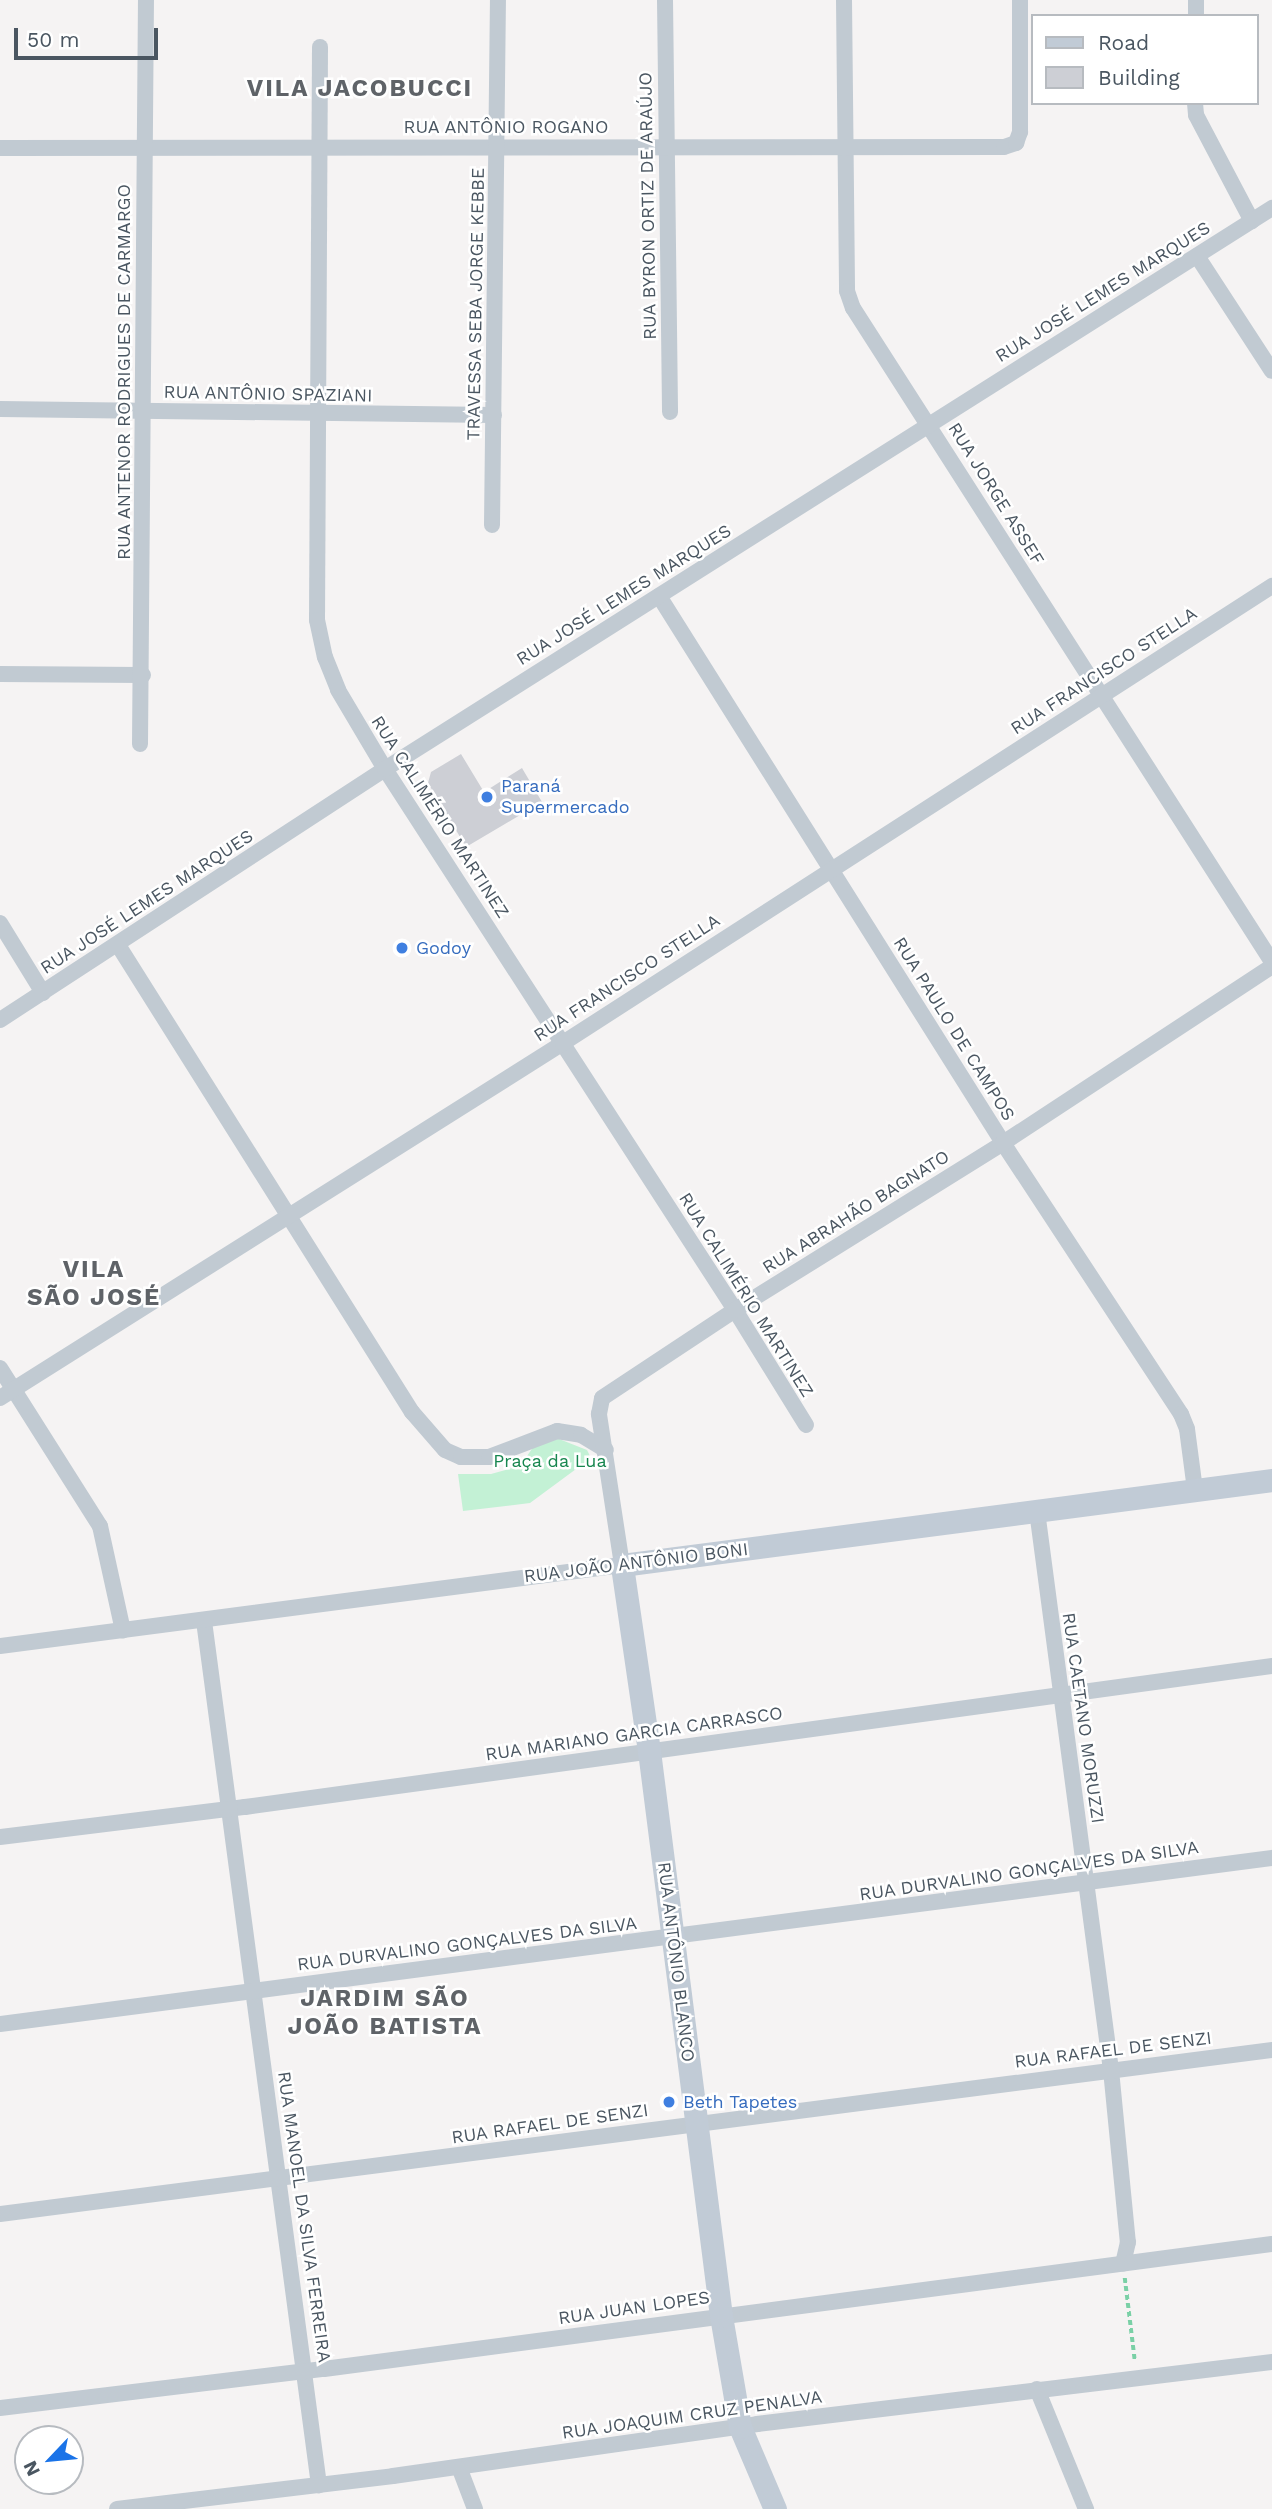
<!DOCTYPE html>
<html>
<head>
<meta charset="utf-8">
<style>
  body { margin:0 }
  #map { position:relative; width:1272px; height:2509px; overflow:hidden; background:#f5f3f3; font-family:"Work Sans",sans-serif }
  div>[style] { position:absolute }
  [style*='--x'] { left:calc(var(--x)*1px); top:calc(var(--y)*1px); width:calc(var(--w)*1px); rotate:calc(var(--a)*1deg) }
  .green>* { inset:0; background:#c3f1d5 }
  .building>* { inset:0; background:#cdcfd5 }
  .path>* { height:3.5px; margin-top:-1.75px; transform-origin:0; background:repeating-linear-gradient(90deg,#7ad0a6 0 5px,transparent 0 8.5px) }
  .street>* { height:16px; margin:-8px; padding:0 8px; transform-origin:8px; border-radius:8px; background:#c1cad2 }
  .secondary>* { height:23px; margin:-11.5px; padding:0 11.5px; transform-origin:11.5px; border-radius:11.5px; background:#c1cbd6 }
  .dots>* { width:19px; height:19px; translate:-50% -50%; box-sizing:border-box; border:4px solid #fff; border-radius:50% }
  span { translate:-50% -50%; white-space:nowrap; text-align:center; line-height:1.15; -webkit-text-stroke:5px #fff; paint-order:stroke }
  .street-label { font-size:18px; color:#4a5661 }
  .shop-label { font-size:18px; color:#366cbe }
  .left { translate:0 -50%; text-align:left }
  .park-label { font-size:18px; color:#17864f }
  .district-label { font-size:24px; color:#5f6368; font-weight:700; letter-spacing:2px }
  .legend { position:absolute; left:1031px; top:14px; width:228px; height:91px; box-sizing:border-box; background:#fff; border:2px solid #b7bbc0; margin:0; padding:9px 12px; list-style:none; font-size:21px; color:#4a5661 }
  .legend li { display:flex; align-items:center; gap:14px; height:35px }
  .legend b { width:35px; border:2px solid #b7bbc0 }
  .north { position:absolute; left:14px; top:2425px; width:70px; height:70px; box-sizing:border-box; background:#fff; border:2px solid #b7bbc0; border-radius:50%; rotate:244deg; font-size:19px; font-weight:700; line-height:28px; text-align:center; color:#4a5661 }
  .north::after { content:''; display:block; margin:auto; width:24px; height:32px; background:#1a73e8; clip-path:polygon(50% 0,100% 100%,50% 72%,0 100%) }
  .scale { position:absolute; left:14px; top:28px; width:144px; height:32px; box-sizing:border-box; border:4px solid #4a5661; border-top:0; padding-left:9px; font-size:21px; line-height:24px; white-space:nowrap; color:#4a5661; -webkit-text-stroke:5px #fff; paint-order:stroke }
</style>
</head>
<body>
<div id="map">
  <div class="green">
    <i style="clip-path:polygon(559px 1439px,587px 1450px,591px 1458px,530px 1503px,463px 1511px,458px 1474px,491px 1474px,520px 1466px,534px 1446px,548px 1440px)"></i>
  </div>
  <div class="building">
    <i style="clip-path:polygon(461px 754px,484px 792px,522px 768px,542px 802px,466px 847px,428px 783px,431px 772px)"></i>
  </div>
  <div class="path">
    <i style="--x:1125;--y:2278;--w:84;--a:83.1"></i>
  </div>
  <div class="street">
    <i style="--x:665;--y:0;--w:412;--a:89.3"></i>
    <i style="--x:844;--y:0;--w:291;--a:89.4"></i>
    <i style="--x:847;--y:291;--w:18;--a:71"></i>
    <i style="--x:853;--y:308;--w:777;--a:57.35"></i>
    <i style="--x:1196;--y:16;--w:16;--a:-90"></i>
    <i style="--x:320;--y:47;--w:573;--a:90.3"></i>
    <i style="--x:317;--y:620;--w:38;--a:78"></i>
    <i style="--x:325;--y:657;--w:35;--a:68"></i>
    <i style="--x:338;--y:690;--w:92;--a:59.3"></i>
    <i style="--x:385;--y:769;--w:644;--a:57.1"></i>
    <i style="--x:735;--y:1310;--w:135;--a:58.3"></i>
    <i style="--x:1195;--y:103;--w:12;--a:85"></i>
    <i style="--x:1196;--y:115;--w:120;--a:62.2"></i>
    <i style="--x:0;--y:148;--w:1004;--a:-0.06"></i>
    <i style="--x:1004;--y:147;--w:13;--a:-18"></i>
    <i style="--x:1016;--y:143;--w:12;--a:-70"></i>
    <i style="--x:1020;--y:132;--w:132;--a:-90"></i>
    <i style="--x:1197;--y:256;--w:137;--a:56.9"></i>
    <i style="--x:0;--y:409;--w:494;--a:0.7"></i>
    <i style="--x:492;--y:525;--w:525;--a:-89.35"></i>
    <i style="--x:659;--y:596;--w:646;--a:57.83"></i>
    <i style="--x:1003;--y:1143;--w:324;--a:56.7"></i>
    <i style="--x:1181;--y:1414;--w:16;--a:68"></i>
    <i style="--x:1187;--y:1429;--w:62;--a:82.5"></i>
    <i style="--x:0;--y:674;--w:143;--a:0.4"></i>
    <i style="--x:140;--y:744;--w:744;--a:-89.54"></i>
    <i style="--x:0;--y:923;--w:82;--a:58.4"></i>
    <i style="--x:118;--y:945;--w:552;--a:57.81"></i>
    <i style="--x:412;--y:1412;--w:50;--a:49"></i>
    <i style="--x:445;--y:1450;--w:17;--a:24"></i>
    <i style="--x:461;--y:1457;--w:28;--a:0"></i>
    <i style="--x:489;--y:1457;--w:73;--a:-20.9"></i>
    <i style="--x:557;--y:1431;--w:24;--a:9"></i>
    <i style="--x:581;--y:1435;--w:29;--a:31"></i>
    <i style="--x:0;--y:1020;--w:460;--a:-33.1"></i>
    <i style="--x:385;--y:769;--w:1050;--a:-32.31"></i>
    <i style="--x:0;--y:1368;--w:187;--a:57.7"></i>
    <i style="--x:100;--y:1526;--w:107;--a:77.6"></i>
    <i style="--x:0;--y:1398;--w:666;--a:-32.23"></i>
    <i style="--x:563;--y:1043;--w:844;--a:-32.8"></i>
    <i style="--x:1037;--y:1511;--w:564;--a:82.46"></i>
    <i style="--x:1111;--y:2070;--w:173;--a:84.4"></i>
    <i style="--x:1128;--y:2242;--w:22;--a:103"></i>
    <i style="--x:204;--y:1621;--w:872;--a:82.42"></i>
    <i style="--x:0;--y:1646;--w:627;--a:-7.42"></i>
    <i style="--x:622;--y:1565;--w:153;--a:-98.7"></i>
    <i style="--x:599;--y:1414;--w:16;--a:-79"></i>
    <i style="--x:602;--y:1398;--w:159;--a:-33.5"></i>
    <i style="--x:735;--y:1310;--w:316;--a:-31.9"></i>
    <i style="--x:1003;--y:1143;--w:322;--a:-33.3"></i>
    <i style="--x:0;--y:1837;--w:247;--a:-7"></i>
    <i style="--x:245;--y:1807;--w:1037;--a:-7.82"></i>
    <i style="--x:0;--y:2024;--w:1283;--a:-7.44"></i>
    <i style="--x:0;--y:2214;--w:1283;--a:-7.35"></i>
    <i style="--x:1037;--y:2389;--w:130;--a:67.8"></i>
    <i style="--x:0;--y:2408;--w:326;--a:-6.9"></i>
    <i style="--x:324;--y:2369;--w:956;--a:-7.51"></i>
    <i style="--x:459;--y:2467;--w:45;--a:69.1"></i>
    <i style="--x:117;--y:2509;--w:278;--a:-6.8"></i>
    <i style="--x:393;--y:2476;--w:368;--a:-8.1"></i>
    <i style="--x:757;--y:2424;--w:519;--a:-6.86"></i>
  </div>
  <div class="secondary">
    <i style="--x:775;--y:2509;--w:89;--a:-113.1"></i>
    <i style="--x:740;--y:2427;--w:113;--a:-99.7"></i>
    <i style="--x:721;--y:2316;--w:570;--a:-97.26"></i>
    <i style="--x:649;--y:1751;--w:188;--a:-98.3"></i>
    <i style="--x:622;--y:1565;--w:656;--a:-7.45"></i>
  </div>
  <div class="dots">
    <i style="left:487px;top:797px;background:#3f7fe0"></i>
    <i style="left:402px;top:948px;background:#3f7fe0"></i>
    <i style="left:669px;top:2102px;background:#3f7fe0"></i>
  </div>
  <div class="street-label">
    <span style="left:506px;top:127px">RUA ANTÔNIO ROGANO</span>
    <span style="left:648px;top:206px;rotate:-91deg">RUA BYRON ORTIZ DE ARAÚJO</span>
    <span style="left:1103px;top:292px;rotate:-32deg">RUA JOSÉ LEMES MARQUES</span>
    <span style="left:476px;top:304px;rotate:-89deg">TRAVESSA SEBA JORGE KEBBE</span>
    <span style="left:124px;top:372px;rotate:-90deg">RUA ANTENOR RODRIGUES DE CARMARGO</span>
    <span style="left:268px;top:394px;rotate:1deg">RUA ANTÔNIO SPAZIANI</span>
    <span style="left:996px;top:494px;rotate:58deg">RUA JORGE ASSEF</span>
    <span style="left:624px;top:595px;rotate:-32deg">RUA JOSÉ LEMES MARQUES</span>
    <span style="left:1104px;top:671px;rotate:-33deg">RUA FRANCISCO STELLA</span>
    <span style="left:440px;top:817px;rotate:57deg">RUA CALIMÉRIO MARTINEZ</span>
    <span style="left:147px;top:902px;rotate:-33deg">RUA JOSÉ LEMES MARQUES</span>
    <span style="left:627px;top:978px;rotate:-33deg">RUA FRANCISCO STELLA</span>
    <span style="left:954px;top:1029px;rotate:58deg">RUA PAULO DE CAMPOS</span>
    <span style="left:856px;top:1212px;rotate:-32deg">RUA ABRAHÃO BAGNATO</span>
    <span style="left:746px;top:1295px;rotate:58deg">RUA CALIMÉRIO MARTINEZ</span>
    <span style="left:636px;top:1563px;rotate:-7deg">RUA JOÃO ANTÔNIO BONI</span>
    <span style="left:1083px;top:1718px;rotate:82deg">RUA CAETANO MORUZZI</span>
    <span style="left:634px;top:1734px;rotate:-8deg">RUA MARIANO GARCIA CARRASCO</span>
    <span style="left:1029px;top:1871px;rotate:-8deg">RUA DURVALINO GONÇALVES DA SILVA</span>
    <span style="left:467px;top:1944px;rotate:-7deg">RUA DURVALINO GONÇALVES DA SILVA</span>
    <span style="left:676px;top:1962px;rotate:83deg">RUA ANTÔNIO BLANCO</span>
    <span style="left:1113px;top:2050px;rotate:-7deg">RUA RAFAEL DE SENZI</span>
    <span style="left:550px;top:2124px;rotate:-8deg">RUA RAFAEL DE SENZI</span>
    <span style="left:304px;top:2217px;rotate:82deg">RUA MANOEL DA SILVA FERREIRA</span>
    <span style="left:634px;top:2308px;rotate:-8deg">RUA JUAN LOPES</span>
    <span style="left:692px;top:2415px;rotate:-8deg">RUA JOAQUIM CRUZ PENALVA</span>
  </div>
  <div class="shop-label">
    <span class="left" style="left:501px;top:797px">Paraná<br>Supermercado</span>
    <span class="left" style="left:416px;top:948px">Godoy</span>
    <span class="left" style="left:683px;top:2102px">Beth Tapetes</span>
  </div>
  <div class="park-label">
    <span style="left:550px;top:1461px">Praça da Lua</span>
  </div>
  <div class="district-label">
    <span style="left:360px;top:89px">VILA JACOBUCCI</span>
    <span style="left:94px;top:1284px">VILA<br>SÃO JOSÉ</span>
    <span style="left:385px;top:2013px">JARDIM SÃO<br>JOÃO BATISTA</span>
  </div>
  <ul class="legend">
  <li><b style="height:9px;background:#c1cbd6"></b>Road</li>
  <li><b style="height:19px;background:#cdcfd5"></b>Building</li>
  </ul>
  <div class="north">N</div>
  <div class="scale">50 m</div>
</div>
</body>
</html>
